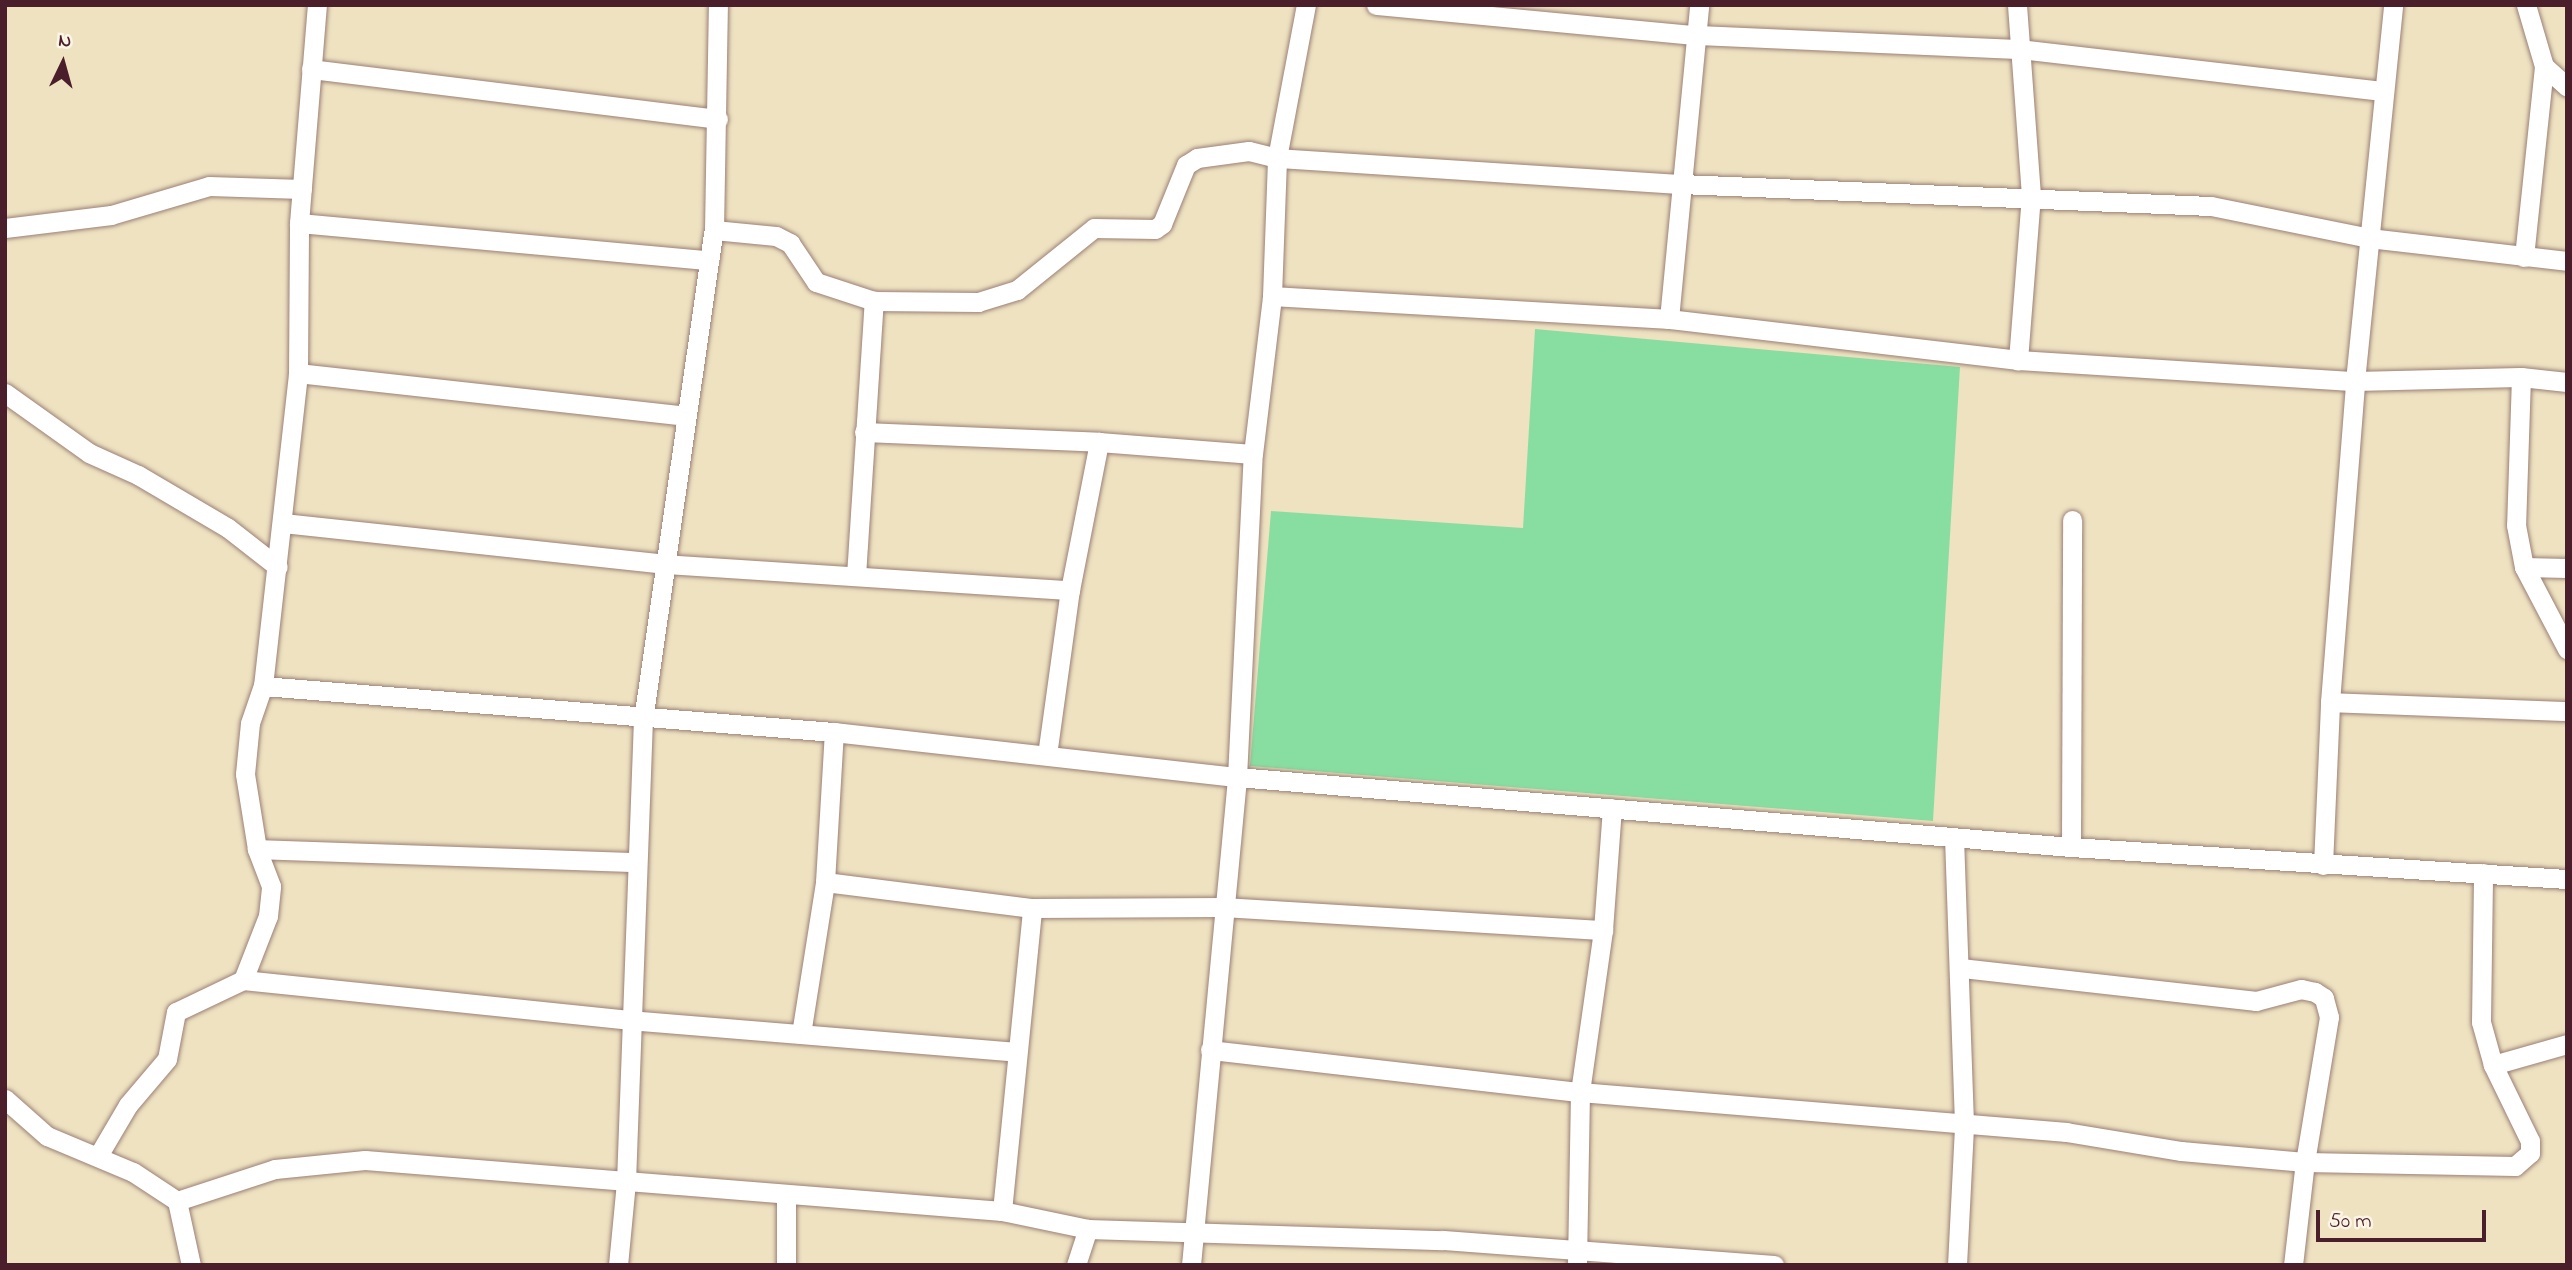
<!DOCTYPE html>
<html>
<head>
<meta charset="utf-8">
<style>
  body { margin:0 }
  #map { position:relative; width:2572px; height:1270px; overflow:hidden; background:#eee2c1; font-family:"Indie Flower",sans-serif }
  div>[style] { position:absolute }
  [style*='--x'] { left:calc(var(--x)*1px); top:calc(var(--y)*1px); width:calc(var(--w)*1px); rotate:calc(var(--a)*1deg) }
  .green>* { inset:0; background:#88dea1 }
  .roads { filter:drop-shadow(0 0 2px #9c8076) drop-shadow(0 0 2px #9c8076) }
  .street>* { height:19px; margin:-9.5px; padding:0 9.5px; transform-origin:9.5px; border-radius:9.5px; background:#fff }
  span { translate:-50% -50%; white-space:nowrap; text-align:center; line-height:1.15; -webkit-text-stroke:5px #fcf5e5; paint-order:stroke }
  .frame { position:absolute; inset:0; border:7px solid #4a1f2b; pointer-events:none }
  .north { position:absolute; left:28px; top:28px; width:70px; height:70px; -webkit-text-stroke:5px #fcf5e5; paint-order:stroke; rotate:5deg; font-size:19px; font-weight:700; line-height:28px; text-align:center; color:#4a1f2b }
  .north::after { content:''; display:block; margin:auto; width:24px; height:32px; background:#4a1f2b; clip-path:polygon(50% 0,100% 100%,50% 72%,0 100%) }
  .scale { position:absolute; left:2316px; top:1210px; width:170px; height:32px; box-sizing:border-box; border:4px solid #4a1f2b; border-top:0; padding-left:9px; font-size:21px; line-height:24px; white-space:nowrap; color:#4a1f2b; -webkit-text-stroke:5px #fcf5e5; paint-order:stroke }
</style>
</head>
<body>
<div id="map">
  <div class="green">
    <i style="clip-path:polygon(1535px 329px,1960px 367px,1933px 821px,1250px 766px,1271px 511px,1523px 528px)"></i>
  </div>
  <div class="roads">
    <div class="street">
      <i style="--x:1376;--y:5;--w:321;--a:5.4"></i>
      <i style="--x:1696;--y:35;--w:323;--a:2.5"></i>
      <i style="--x:2019;--y:49;--w:367;--a:6.6"></i>
      <i style="--x:2017;--y:5;--w:191;--a:85.8"></i>
      <i style="--x:2031;--y:195;--w:166;--a:94.5"></i>
      <i style="--x:2526;--y:5;--w:64;--a:73.6"></i>
      <i style="--x:2544;--y:66;--w:31;--a:42"></i>
      <i style="--x:311;--y:69;--w:410;--a:7"></i>
      <i style="--x:299;--y:223;--w:412;--a:5.2"></i>
      <i style="--x:5;--y:228;--w:107;--a:-7"></i>
      <i style="--x:111;--y:215;--w:102;--a:-16.5"></i>
      <i style="--x:209;--y:186;--w:93;--a:1.8"></i>
      <i style="--x:714;--y:230;--w:62;--a:5.5"></i>
      <i style="--x:776;--y:236;--w:16;--a:27"></i>
      <i style="--x:790;--y:243;--w:47;--a:56.3"></i>
      <i style="--x:816;--y:282;--w:61;--a:18.1"></i>
      <i style="--x:874;--y:301;--w:104;--a:0.6"></i>
      <i style="--x:978;--y:302;--w:41;--a:-17.1"></i>
      <i style="--x:1017;--y:290;--w:99;--a:-38.8"></i>
      <i style="--x:1094;--y:228;--w:61;--a:0.9"></i>
      <i style="--x:1155;--y:229;--w:9;--a:-36"></i>
      <i style="--x:1162;--y:224;--w:64;--a:-67.9"></i>
      <i style="--x:1186;--y:165;--w:13;--a:-32"></i>
      <i style="--x:1197;--y:158;--w:52;--a:-7.7"></i>
      <i style="--x:1249;--y:151;--w:29;--a:14"></i>
      <i style="--x:1277;--y:158;--w:405;--a:3.7"></i>
      <i style="--x:1681;--y:184;--w:530;--a:2.38"></i>
      <i style="--x:2211;--y:206;--w:161;--a:11.4"></i>
      <i style="--x:2369;--y:238;--w:199;--a:6.6"></i>
      <i style="--x:2524;--y:257;--w:192;--a:-84"></i>
      <i style="--x:1272;--y:296;--w:398;--a:3.3"></i>
      <i style="--x:1669;--y:319;--w:351;--a:6.7"></i>
      <i style="--x:2018;--y:360;--w:338;--a:3.6"></i>
      <i style="--x:2355;--y:381;--w:166;--a:-1.4"></i>
      <i style="--x:2521;--y:377;--w:46;--a:6.2"></i>
      <i style="--x:1669;--y:319;--w:315;--a:-84.5"></i>
      <i style="--x:298;--y:373;--w:389;--a:6.3"></i>
      <i style="--x:2521;--y:377;--w:148;--a:91.9"></i>
      <i style="--x:2516;--y:525;--w:43;--a:79.2"></i>
      <i style="--x:2524;--y:567;--w:93;--a:62.3"></i>
      <i style="--x:5;--y:393;--w:103;--a:35.5"></i>
      <i style="--x:89;--y:453;--w:54;--a:24.2"></i>
      <i style="--x:138;--y:475;--w:104;--a:30.5"></i>
      <i style="--x:228;--y:528;--w:63;--a:38"></i>
      <i style="--x:864;--y:432;--w:235;--a:2.4"></i>
      <i style="--x:1099;--y:442;--w:154;--a:4.5"></i>
      <i style="--x:283;--y:523;--w:383;--a:6.1"></i>
      <i style="--x:664;--y:564;--w:407;--a:3.7"></i>
      <i style="--x:2524;--y:567;--w:43;--a:1.3"></i>
      <i style="--x:856;--y:576;--w:276;--a:-86.3"></i>
      <i style="--x:263;--y:686;--w:573;--a:4.61"></i>
      <i style="--x:834;--y:732;--w:406;--a:6.4"></i>
      <i style="--x:1237;--y:777;--w:837;--a:4.8"></i>
      <i style="--x:2071;--y:847;--w:497;--a:3.7"></i>
      <i style="--x:2330;--y:702;--w:237;--a:2.2"></i>
      <i style="--x:1047;--y:755;--w:167;--a:-82.1"></i>
      <i style="--x:1070;--y:590;--w:151;--a:-78.9"></i>
      <i style="--x:1954;--y:837;--w:290;--a:88"></i>
      <i style="--x:1964;--y:1127;--w:138;--a:92.9"></i>
      <i style="--x:2071;--y:847;--w:327;--a:-89.8"></i>
      <i style="--x:257;--y:849;--w:379;--a:2"></i>
      <i style="--x:2323;--y:865;--w:163;--a:-87.5"></i>
      <i style="--x:2330;--y:702;--w:322;--a:-85.5"></i>
      <i style="--x:2355;--y:381;--w:378;--a:-84.2"></i>
      <i style="--x:825;--y:882;--w:209;--a:7.2"></i>
      <i style="--x:1032;--y:908;--w:192;--a:-0.3"></i>
      <i style="--x:1224;--y:907;--w:380;--a:3.5"></i>
      <i style="--x:243;--y:980;--w:69;--a:-68.7"></i>
      <i style="--x:268;--y:916;--w:30;--a:-84"></i>
      <i style="--x:271;--y:886;--w:40;--a:-111"></i>
      <i style="--x:257;--y:849;--w:76;--a:-99.1"></i>
      <i style="--x:245;--y:774;--w:51;--a:-84.4"></i>
      <i style="--x:250;--y:723;--w:39;--a:-71"></i>
      <i style="--x:263;--y:686;--w:315;--a:-83.6"></i>
      <i style="--x:298;--y:373;--w:150;--a:-89.6"></i>
      <i style="--x:299;--y:223;--w:219;--a:-85.3"></i>
      <i style="--x:801;--y:1034;--w:154;--a:-81"></i>
      <i style="--x:825;--y:882;--w:150;--a:-86.6"></i>
      <i style="--x:1210;--y:1050;--w:372;--a:6.5"></i>
      <i style="--x:1580;--y:1092;--w:488;--a:4.7"></i>
      <i style="--x:2066;--y:1132;--w:117;--a:9.4"></i>
      <i style="--x:2181;--y:1151;--w:124;--a:5.1"></i>
      <i style="--x:2305;--y:1162;--w:147;--a:-80.6"></i>
      <i style="--x:2329;--y:1017;--w:20;--a:-105"></i>
      <i style="--x:2324;--y:998;--w:11;--a:-146"></i>
      <i style="--x:2315;--y:992;--w:14;--a:-168"></i>
      <i style="--x:2301;--y:989;--w:47;--a:165.1"></i>
      <i style="--x:2256;--y:1001;--w:297;--a:-173.6"></i>
      <i style="--x:2493;--y:1065;--w:77;--a:-15.8"></i>
      <i style="--x:5;--y:1099;--w:56;--a:41.4"></i>
      <i style="--x:47;--y:1136;--w:93;--a:22.7"></i>
      <i style="--x:133;--y:1172;--w:53;--a:33.4"></i>
      <i style="--x:177;--y:1201;--w:66;--a:77.7"></i>
      <i style="--x:98;--y:1156;--w:59;--a:-59.5"></i>
      <i style="--x:128;--y:1105;--w:60;--a:-49.7"></i>
      <i style="--x:167;--y:1059;--w:48;--a:-79.2"></i>
      <i style="--x:176;--y:1012;--w:74;--a:-25.5"></i>
      <i style="--x:243;--y:980;--w:388;--a:5.9"></i>
      <i style="--x:629;--y:1020;--w:389;--a:4.7"></i>
      <i style="--x:786;--y:1194;--w:71;--a:90"></i>
      <i style="--x:177;--y:1201;--w:103;--a:-18.1"></i>
      <i style="--x:275;--y:1169;--w:90;--a:-5.7"></i>
      <i style="--x:365;--y:1160;--w:639;--a:4.58"></i>
      <i style="--x:1002;--y:1211;--w:88;--a:11.8"></i>
      <i style="--x:1088;--y:1229;--w:355;--a:1.8"></i>
      <i style="--x:1443;--y:1240;--w:332;--a:4.3"></i>
      <i style="--x:1002;--y:1211;--w:304;--a:-84.3"></i>
      <i style="--x:1577;--y:1264;--w:172;--a:-89"></i>
      <i style="--x:1580;--y:1092;--w:164;--a:-81.9"></i>
      <i style="--x:1603;--y:930;--w:122;--a:-85.8"></i>
      <i style="--x:618;--y:1265;--w:83;--a:-84.5"></i>
      <i style="--x:626;--y:1182;--w:462;--a:-87.9"></i>
      <i style="--x:643;--y:720;--w:495;--a:-81.8"></i>
      <i style="--x:714;--y:230;--w:225;--a:-89"></i>
      <i style="--x:1076;--y:1265;--w:38;--a:-72"></i>
      <i style="--x:1191;--y:1265;--w:490;--a:-84.6"></i>
      <i style="--x:1237;--y:777;--w:323;--a:-87.2"></i>
      <i style="--x:1253;--y:454;--w:159;--a:-83.1"></i>
      <i style="--x:1272;--y:296;--w:138;--a:-87.9"></i>
      <i style="--x:1277;--y:158;--w:156;--a:-79.3"></i>
      <i style="--x:2293;--y:1265;--w:104;--a:-83.4"></i>
      <i style="--x:2305;--y:1162;--w:210;--a:1.1"></i>
      <i style="--x:2515;--y:1166;--w:20;--a:-41"></i>
      <i style="--x:2530;--y:1153;--w:12;--a:-90"></i>
      <i style="--x:2530;--y:1141;--w:85;--a:-116"></i>
      <i style="--x:2493;--y:1065;--w:45;--a:-105.6"></i>
      <i style="--x:2481;--y:1022;--w:149;--a:-89.2"></i>
    </div>
  </div>
  <div class="frame"></div>
  <div class="north">N</div>
  <div class="scale">50 m</div>
</div>
</body>
</html>
